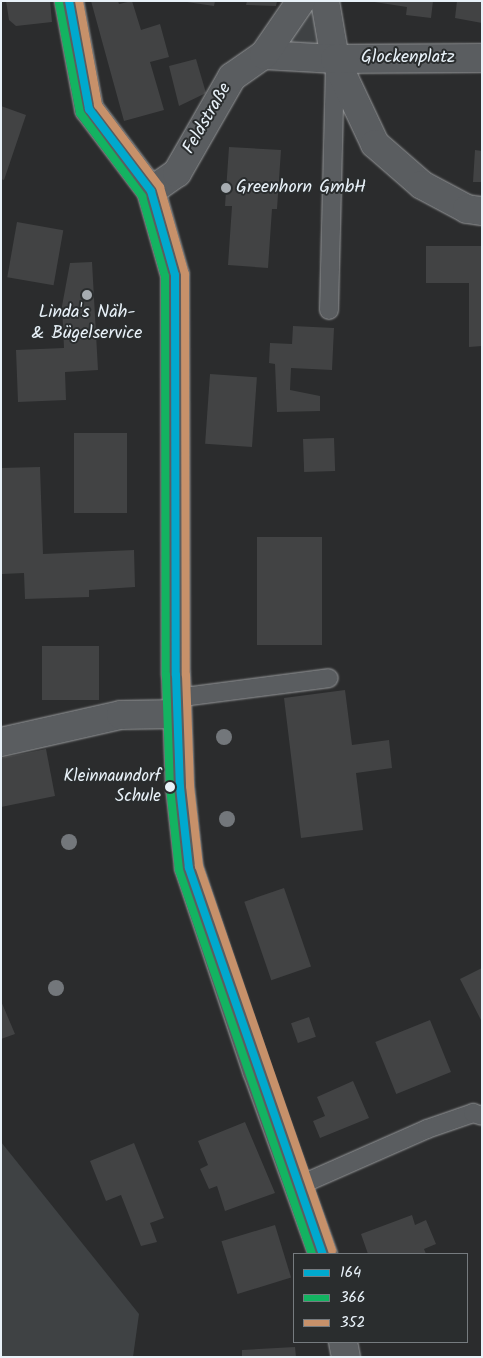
<!DOCTYPE html>
<html>
<head>
<meta charset="utf-8">
<style>
  body { margin:0 }
  #map { position:relative; width:483px; height:1358px; overflow:hidden; background:#2b2c2d; font-family:Kalam,sans-serif }
  div>[style] { position:absolute }
  [style*='--x'] { left:calc(var(--x)*1px); top:calc(var(--y)*1px); width:calc(var(--w)*1px); rotate:calc(var(--a)*1deg) }
  .green>* { inset:0; background:#3f4244 }
  .building>* { inset:0; background:#424344; transform-origin:0 0 }
  .roads { filter:drop-shadow(0 0 1px #96989a) drop-shadow(0 0 1px #96989a) }
  .service>* { height:18px; margin:-9px; padding:0 9px; transform-origin:9px; border-radius:9px; background:#5a5d60 }
  .minor>* { height:28px; margin:-14px; padding:0 14px; transform-origin:14px; border-radius:14px; background:#5a5d60 }
  .bus-1>* { height:8px; margin:-4px; padding:0 4px; transform-origin:4px; border-radius:4px; background:#00a9ce }
  .bus-2>* { height:8px; margin:-4px; padding:0 4px; transform-origin:4px; border-radius:4px; background:#13b361 }
  .bus-3>* { height:8px; margin:-4px; padding:0 4px; transform-origin:4px; border-radius:4px; background:#c7916a }
  .trees>* { width:16px; height:16px; margin:-8px; border-radius:50%; background:#73777b }
  .dots>* { width:14px; height:14px; translate:-50% -50%; box-sizing:border-box; border:2px solid #2a2d2e; border-radius:50% }
  span { translate:-50% -50%; white-space:nowrap; text-align:center; line-height:1.15; -webkit-text-stroke:4px #2a2d2e; paint-order:stroke }
  .bus-label { font-size:17px; color:#e8f1f8 }
  .right { translate:-100% -50%; text-align:right }
  .street-label { font-size:18px; color:#e8f1f8 }
  .poi-label { font-size:18px; color:#e8f1f8 }
  .left { translate:0 -50%; text-align:left }
  .frame { position:absolute; inset:0; border:2px solid #e8f1f8; pointer-events:none }
  .legend { position:absolute; left:293px; top:1253px; width:175px; height:90px; box-sizing:border-box; background:#2a2d2e; border:1px solid #767b7f; margin:0; padding:6px 9px; list-style:none; font-size:15px; color:#e8f1f8 }
  .legend li { display:flex; align-items:center; gap:10px; height:25px }
  .legend b { width:25px; border:1px solid #767b7f }
</style>
</head>
<body>
<div id="map">
  <div class="green">
    <i style="clip-path:polygon(313px 1px,320px 45px,283px 41px)"></i>
    <i style="clip-path:polygon(1px 1142px,139px 1314px,133px 1357px,1px 1357px)"></i>
  </div>
  <div class="building">
    <i style="clip-path:polygon(6px 1px,50px 1px,52px 22px,16px 26px,9px 20px)"></i>
    <i style="clip-path:polygon(91px 1px,118px 1px,119px 4px,132px 1px,141px 30px,160px 24px,169px 57px,150px 62px,164px 110px,124px 121px)"></i>
    <i style="clip-path:polygon(180px 1px,215px 1px,214px 6px)"></i>
    <i style="clip-path:polygon(247px 1px,277px 1px,276px 6px,246px 5px)"></i>
    <i style="clip-path:polygon(368px 1px,433px 1px,431px 18px,406px 15px,407px 7px)"></i>
    <i style="clip-path:polygon(457px 1px,482px 1px,482px 23px,455px 18px)"></i>
    <i style="clip-path:polygon(196px 59px,206px 93px,179px 106px,169px 66px)"></i>
    <i style="clip-path:polygon(1px 106px,26px 115px,4px 180px,1px 179px)"></i>
    <i style="clip-path:polygon(229px 147px,281px 150px,277px 209px,272px 209px,268px 268px,228px 265px,232px 206px,225px 206px)"></i>
    <i style="clip-path:polygon(475px 150px,482px 151px,482px 182px,473px 182px)"></i>
    <i style="left:17px;top:222px;width:47px;height:56px;rotate:10deg"></i>
    <i style="clip-path:polygon(426px 246px,482px 246px,482px 346px,469px 347px,469px 283px,426px 283px)"></i>
    <i style="clip-path:polygon(92px 262px,98px 370px,65px 372px,66px 400px,18px 402px,16px 350px,64px 348px,62px 306px,70px 263px)"></i>
    <i style="clip-path:polygon(293px 326px,334px 328px,332px 370px,291px 368px,290px 390px,320px 396px,320px 411px,277px 412px,275px 364px,269px 363px,270px 343px,292px 344px)"></i>
    <i style="left:210px;top:374px;width:47px;height:70px;rotate:4deg"></i>
    <i style="left:127px;top:433px;width:80px;height:53px;rotate:90deg"></i>
    <i style="left:334px;top:438px;width:33px;height:31px;rotate:88deg"></i>
    <i style="clip-path:polygon(40px 467px,43px 554px,134px 550px,135px 587px,89px 590px,89px 597px,25px 599px,24px 573px,2px 574px,1px 468px)"></i>
    <i style="left:257px;top:537px;width:65px;height:108px"></i>
    <i style="left:42px;top:646px;width:57px;height:54px"></i>
    <i style="clip-path:polygon(345px 690px,352px 745px,389px 740px,392px 768px,356px 773px,363px 830px,301px 838px,284px 698px)"></i>
    <i style="clip-path:polygon(46px 749px,55px 796px,1px 807px,1px 758px)"></i>
    <i style="left:284px;top:888px;width:83px;height:42px;rotate:71deg"></i>
    <i style="clip-path:polygon(482px 968px,482px 1022px,460px 979px)"></i>
    <i style="clip-path:polygon(1px 1001px,15px 1034px,1px 1039px)"></i>
    <i style="left:309px;top:1017px;width:21px;height:19px;rotate:71deg"></i>
    <i style="left:430px;top:1020px;width:56px;height:59px;rotate:68deg"></i>
    <i style="clip-path:polygon(353px 1081px,369px 1118px,320px 1138px,313px 1121px,325px 1116px,317px 1097px)"></i>
    <i style="clip-path:polygon(245px 1122px,275px 1193px,225px 1211px,217px 1186px,209px 1189px,200px 1169px,208px 1165px,198px 1141px)"></i>
    <i style="clip-path:polygon(134px 1143px,164px 1218px,150px 1223px,157px 1242px,141px 1246px,121px 1195px,106px 1201px,90px 1161px)"></i>
    <i style="clip-path:polygon(412px 1215px,415px 1225px,426px 1220px,436px 1244px,424px 1249px,426px 1254px,368px 1254px,361px 1234px)"></i>
    <i style="left:275px;top:1225px;width:55px;height:56px;rotate:73deg"></i>
    <i style="clip-path:polygon(295px 1347px,296px 1357px,242px 1357px,242px 1350px)"></i>
  </div>
  <div class="roads">
    <div class="service">
      <i style="--x:329;--y:310;--w:244;--a:-88.6"></i>
      <i style="--x:176;--y:698;--w:154;--a:-7.4"></i>
      <i style="--x:300;--y:1185;--w:139;--a:-23.8"></i>
      <i style="--x:427;--y:1129;--w:49;--a:-19.2"></i>
      <i style="--x:473;--y:1113;--w:9;--a:18"></i>
    </div>
    <div class="minor">
      <i style="--x:69;--y:1;--w:110;--a:79.5"></i>
      <i style="--x:89;--y:109;--w:103;--a:52.9"></i>
      <i style="--x:151;--y:191;--w:87;--a:74.1"></i>
      <i style="--x:175;--y:275;--w:400;--a:89.9"></i>
      <i style="--x:176;--y:675;--w:112;--a:88"></i>
      <i style="--x:180;--y:787;--w:81;--a:83.7"></i>
      <i style="--x:189;--y:868;--w:214;--a:71.5"></i>
      <i style="--x:257;--y:1071;--w:195;--a:70.2"></i>
      <i style="--x:325;--y:1;--w:59;--a:80.2"></i>
      <i style="--x:335;--y:59;--w:94;--a:64.8"></i>
      <i style="--x:375;--y:144;--w:62;--a:41.1"></i>
      <i style="--x:422;--y:185;--w:51;--a:28.1"></i>
      <i style="--x:467;--y:209;--w:15;--a:8"></i>
      <i style="--x:264;--y:55;--w:71;--a:3.2"></i>
      <i style="--x:335;--y:59;--w:147;--a:-0.4"></i>
      <i style="--x:151;--y:191;--w:32;--a:-35"></i>
      <i style="--x:177;--y:173;--w:111;--a:-60.2"></i>
      <i style="--x:232;--y:77;--w:39;--a:-35"></i>
      <i style="--x:264;--y:55;--w:65;--a:-55.6"></i>
      <i style="--x:1;--y:742;--w:123;--a:-12.7"></i>
      <i style="--x:121;--y:715;--w:56;--a:-1"></i>
      <i style="--x:343;--y:1342;--w:15;--a:79"></i>
    </div>
  </div>
  <div class="bus-1">
    <i style="--x:69;--y:1;--w:110;--a:79.5"></i>
    <i style="--x:89;--y:109;--w:103;--a:52.9"></i>
    <i style="--x:151;--y:191;--w:87;--a:74.1"></i>
    <i style="--x:175;--y:275;--w:400;--a:89.9"></i>
    <i style="--x:176;--y:675;--w:112;--a:88"></i>
    <i style="--x:180;--y:787;--w:81;--a:83.7"></i>
    <i style="--x:189;--y:868;--w:409;--a:70.9"></i>
  </div>
  <div class="bus-2">
    <i style="--x:59;--y:3;--w:112;--a:79.2"></i>
    <i style="--x:80;--y:113;--w:104;--a:53.2"></i>
    <i style="--x:142;--y:196;--w:83;--a:74"></i>
    <i style="--x:165;--y:276;--w:399;--a:89.9"></i>
    <i style="--x:166;--y:675;--w:112;--a:88"></i>
    <i style="--x:170;--y:787;--w:83;--a:83.8"></i>
    <i style="--x:179;--y:870;--w:406;--a:70.9"></i>
  </div>
  <div class="bus-3">
    <i style="--x:79;--y:1;--w:106;--a:79.6"></i>
    <i style="--x:98;--y:105;--w:103;--a:52.9"></i>
    <i style="--x:160;--y:187;--w:91;--a:74"></i>
    <i style="--x:185;--y:274;--w:401;--a:89.9"></i>
    <i style="--x:186;--y:675;--w:111;--a:87.9"></i>
    <i style="--x:190;--y:786;--w:81;--a:83.6"></i>
    <i style="--x:199;--y:866;--w:407;--a:70.9"></i>
  </div>
  <div class="trees">
    <i style="left:224px;top:737px"></i>
    <i style="left:227px;top:819px"></i>
    <i style="left:69px;top:842px"></i>
    <i style="left:56px;top:988px"></i>
  </div>
  <div class="dots">
    <i style="left:226px;top:188px;background:#a6acb1"></i>
    <i style="left:87px;top:295px;background:#a6acb1"></i>
    <i style="left:170px;top:787px;background:#e8f1f8"></i>
  </div>
  <div class="bus-label">
    <span class="right" style="left:161px;top:787px">Kleinnaundorf<br>Schule</span>
  </div>
  <div class="street-label">
    <span style="left:408px;top:58px">Glockenplatz</span>
    <span style="left:208px;top:119px;rotate:-60deg">Feldstraße</span>
  </div>
  <div class="poi-label">
    <span class="left" style="left:236px;top:188px">Greenhorn GmbH</span>
    <span style="left:87px;top:324px">Linda's Näh-<br>&amp; Bügelservice</span>
  </div>
  <div class="frame"></div>
  <ul class="legend">
  <li><b style="height:6px;background:#00a9ce"></b>164</li>
  <li><b style="height:6px;background:#13b361"></b>366</li>
  <li><b style="height:6px;background:#c7916a"></b>352</li>
  </ul>
</div>
</body>
</html>
